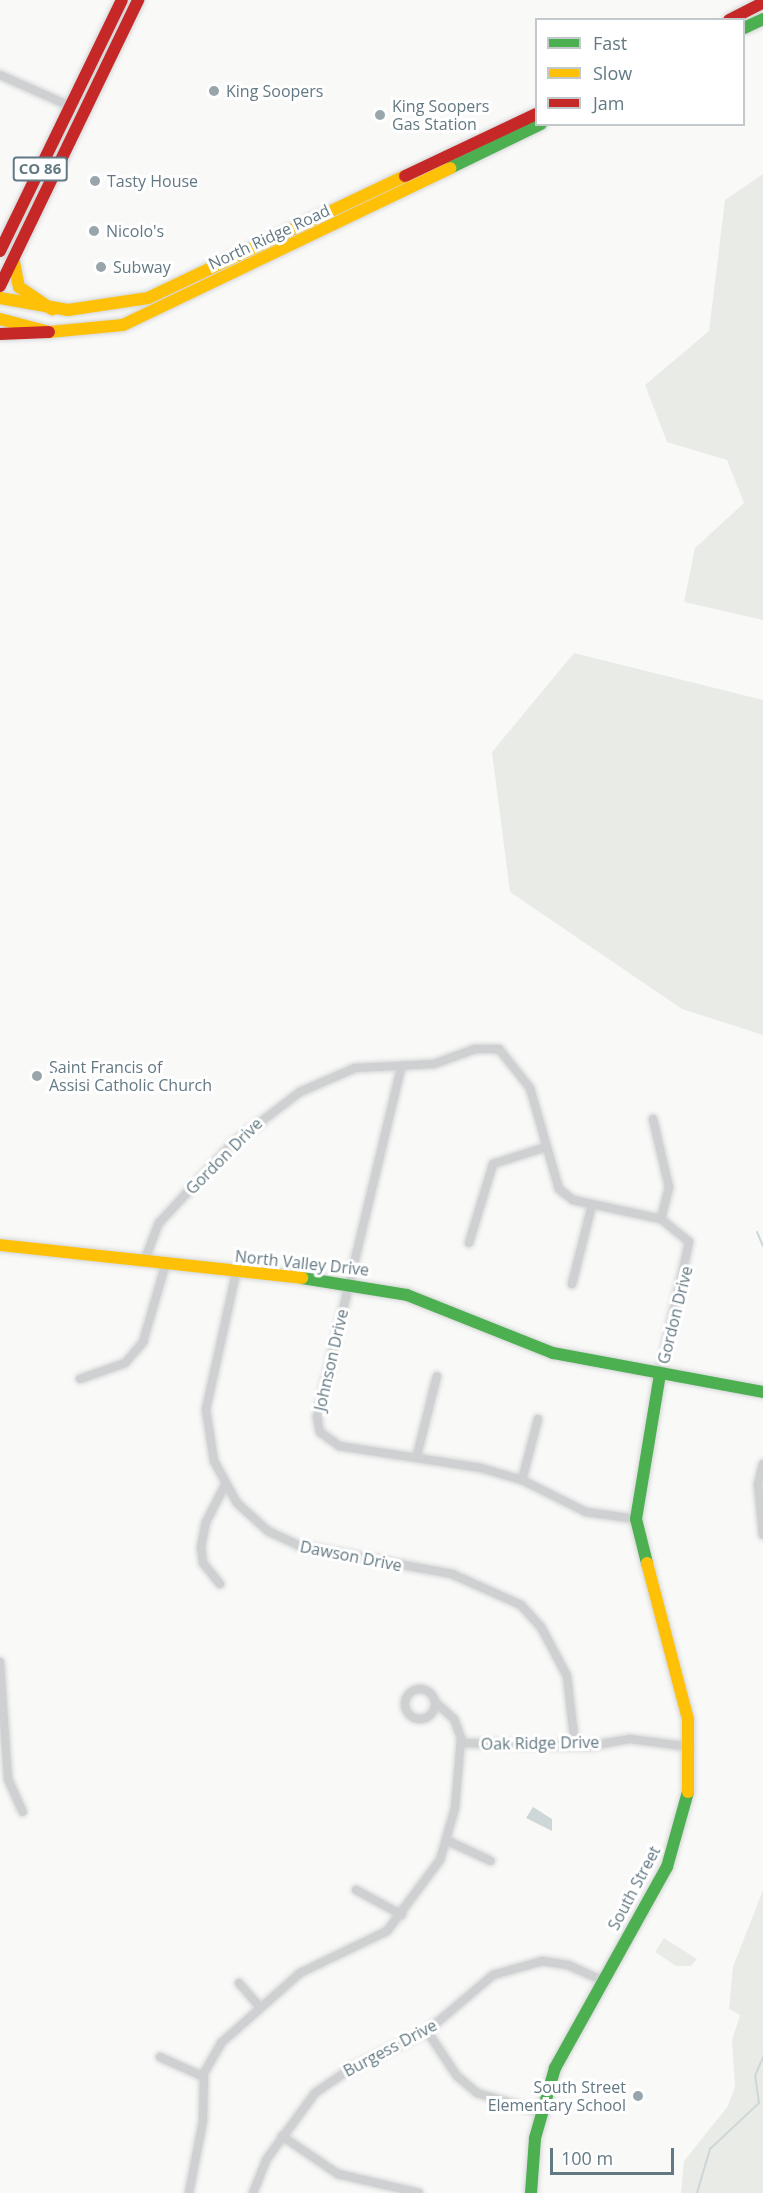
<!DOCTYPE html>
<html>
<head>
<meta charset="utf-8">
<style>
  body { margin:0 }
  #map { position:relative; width:763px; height:2193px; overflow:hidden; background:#f9f9f8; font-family:"Open Sans",sans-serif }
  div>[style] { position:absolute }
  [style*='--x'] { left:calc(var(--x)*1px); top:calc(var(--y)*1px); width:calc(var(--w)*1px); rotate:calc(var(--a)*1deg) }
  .green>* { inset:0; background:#e9ece6 }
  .water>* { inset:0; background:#cdd7d8 }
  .stream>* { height:2px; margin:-1px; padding:0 1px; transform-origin:1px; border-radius:1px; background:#cdd7d8 }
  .roads { filter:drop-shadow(0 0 2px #d4d6d6) drop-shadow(0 0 2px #d4d6d6) }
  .street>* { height:8px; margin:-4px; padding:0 4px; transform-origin:4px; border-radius:4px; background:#ced0d1 }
  .street>.ring { margin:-4px; padding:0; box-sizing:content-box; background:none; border:8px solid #ced0d1; border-radius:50% }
  .fast>* { height:12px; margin:-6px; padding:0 6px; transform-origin:6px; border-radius:6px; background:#4caf50 }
  .slow>* { height:12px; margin:-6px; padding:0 6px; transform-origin:6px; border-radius:6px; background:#ffc107 }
  .jam>* { height:12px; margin:-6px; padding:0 6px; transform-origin:6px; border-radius:6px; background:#c62828 }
  .dots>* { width:16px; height:16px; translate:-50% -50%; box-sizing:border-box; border:3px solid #fff; border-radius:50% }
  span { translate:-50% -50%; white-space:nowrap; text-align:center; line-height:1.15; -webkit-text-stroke:6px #fff; paint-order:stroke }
  .shield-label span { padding:2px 4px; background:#fff; border:2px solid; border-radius:4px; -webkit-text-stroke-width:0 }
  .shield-label { font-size:15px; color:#637983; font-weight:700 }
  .poi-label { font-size:16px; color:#637983 }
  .left { translate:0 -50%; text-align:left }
  .right { translate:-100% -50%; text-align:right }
  .street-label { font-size:16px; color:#637983 }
  .legend { position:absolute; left:535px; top:18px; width:210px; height:108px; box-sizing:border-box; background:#fff; border:2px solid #c1c9cd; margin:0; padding:8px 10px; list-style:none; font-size:18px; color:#637983 }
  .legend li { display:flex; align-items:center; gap:12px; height:30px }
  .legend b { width:30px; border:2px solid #c1c9cd }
  .scale { position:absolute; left:550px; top:2148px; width:124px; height:27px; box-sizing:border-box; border:3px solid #637983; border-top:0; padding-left:8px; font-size:18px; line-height:21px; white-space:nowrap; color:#637983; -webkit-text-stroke:4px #fff; paint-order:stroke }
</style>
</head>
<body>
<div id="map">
  <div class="green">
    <i style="clip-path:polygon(763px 174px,763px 620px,684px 602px,695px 548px,744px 503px,727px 460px,667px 442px,645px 385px,709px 331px,725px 200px)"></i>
    <i style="clip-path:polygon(574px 653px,763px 700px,763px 1035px,682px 1009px,510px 892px,492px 752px)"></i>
    <i style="clip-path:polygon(763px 1890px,763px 2193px,681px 2193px,684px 2161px,728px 2106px,735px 2087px,732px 2040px,740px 2015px,729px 2009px,733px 1967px)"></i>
    <i style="clip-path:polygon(664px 1938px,697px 1959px,691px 1966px,676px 1966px,655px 1952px)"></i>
  </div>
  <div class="water">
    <i style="clip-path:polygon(533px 1807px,552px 1819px,552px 1831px,526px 1818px)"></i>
  </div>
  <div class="stream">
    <i style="--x:757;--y:1232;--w:15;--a:67"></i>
    <i style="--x:697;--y:2193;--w:46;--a:-73.5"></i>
    <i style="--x:710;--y:2149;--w:67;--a:-43.2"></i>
    <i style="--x:759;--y:2103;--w:27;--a:-98"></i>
    <i style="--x:755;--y:2076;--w:21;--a:-67"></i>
  </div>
  <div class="roads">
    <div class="street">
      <i style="--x:0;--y:75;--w:77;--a:23.9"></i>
      <i style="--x:401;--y:1068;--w:359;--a:103.5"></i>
      <i style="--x:317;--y:1417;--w:15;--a:79"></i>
      <i style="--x:320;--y:1432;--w:24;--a:36"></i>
      <i style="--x:339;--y:1446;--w:144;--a:8.8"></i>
      <i style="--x:481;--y:1468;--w:43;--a:16.3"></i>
      <i style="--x:522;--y:1480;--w:72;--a:26.6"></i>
      <i style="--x:586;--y:1512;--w:50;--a:8"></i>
      <i style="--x:653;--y:1119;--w:70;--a:76.8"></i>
      <i style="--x:669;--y:1187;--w:33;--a:104"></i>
      <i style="--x:469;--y:1243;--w:83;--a:-73.1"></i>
      <i style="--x:493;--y:1164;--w:56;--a:-17.8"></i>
      <i style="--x:145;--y:1259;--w:39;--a:-69"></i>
      <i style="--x:159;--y:1223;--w:109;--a:-47.2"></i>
      <i style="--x:233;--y:1143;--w:84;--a:-37.3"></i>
      <i style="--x:300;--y:1092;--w:60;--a:-23.6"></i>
      <i style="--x:355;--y:1068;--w:79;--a:-2.9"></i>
      <i style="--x:434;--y:1064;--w:44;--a:-20.1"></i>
      <i style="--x:475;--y:1049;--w:24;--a:0"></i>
      <i style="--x:499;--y:1049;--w:50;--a:51.5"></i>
      <i style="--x:530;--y:1088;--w:105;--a:74"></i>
      <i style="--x:559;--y:1189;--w:18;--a:38"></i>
      <i style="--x:573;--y:1200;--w:90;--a:12.2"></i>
      <i style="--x:661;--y:1219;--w:36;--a:39"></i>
      <i style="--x:689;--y:1242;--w:135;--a:102.4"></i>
      <i style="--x:236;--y:1273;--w:140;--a:102.4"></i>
      <i style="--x:206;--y:1410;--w:52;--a:81.1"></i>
      <i style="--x:214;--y:1461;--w:48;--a:61.3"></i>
      <i style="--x:237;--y:1503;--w:42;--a:42.1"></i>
      <i style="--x:268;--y:1531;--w:35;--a:25"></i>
      <i style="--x:300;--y:1546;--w:155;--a:10.4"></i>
      <i style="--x:452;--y:1574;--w:76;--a:24.2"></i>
      <i style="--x:521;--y:1605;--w:30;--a:48"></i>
      <i style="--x:541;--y:1627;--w:55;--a:62"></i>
      <i style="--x:567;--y:1676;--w:69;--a:83.4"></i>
      <i style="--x:572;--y:1284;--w:81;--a:-75.8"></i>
      <i style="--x:80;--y:1379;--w:48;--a:-19.6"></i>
      <i style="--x:125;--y:1363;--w:28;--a:-49"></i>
      <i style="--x:143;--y:1342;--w:82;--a:-73.8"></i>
      <i style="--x:417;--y:1455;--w:81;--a:-75.8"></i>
      <i style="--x:763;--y:1464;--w:21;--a:104"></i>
      <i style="--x:758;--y:1484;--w:51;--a:84.4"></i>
      <i style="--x:522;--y:1480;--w:63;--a:-75.3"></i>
      <i style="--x:220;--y:1584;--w:27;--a:-129"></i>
      <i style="--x:203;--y:1563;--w:16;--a:-97"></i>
      <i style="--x:201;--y:1547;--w:25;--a:-79"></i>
      <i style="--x:206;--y:1522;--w:42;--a:-62.8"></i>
      <i style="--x:0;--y:1662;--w:117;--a:86.1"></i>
      <i style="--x:8;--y:1779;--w:36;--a:66"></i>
      <i class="ring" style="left:405px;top:1689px;width:22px;height:22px"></i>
      <i style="--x:461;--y:1743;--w:128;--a:1.3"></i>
      <i style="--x:589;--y:1746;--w:42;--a:-9.7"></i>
      <i style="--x:630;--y:1739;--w:61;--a:7.6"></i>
      <i style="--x:448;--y:1841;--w:47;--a:24.9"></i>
      <i style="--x:356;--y:1890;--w:52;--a:28.5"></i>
      <i style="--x:239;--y:1983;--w:29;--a:49"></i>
      <i style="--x:427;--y:2031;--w:54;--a:56.3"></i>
      <i style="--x:457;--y:2076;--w:26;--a:40"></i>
      <i style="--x:477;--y:2093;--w:67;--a:16.5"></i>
      <i style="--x:160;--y:2057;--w:48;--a:24.4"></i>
      <i style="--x:282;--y:2136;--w:68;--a:34.2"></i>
      <i style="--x:338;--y:2174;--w:83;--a:13.2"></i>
      <i style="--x:189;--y:2193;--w:73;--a:-79"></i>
      <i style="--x:203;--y:2121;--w:48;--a:-88.8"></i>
      <i style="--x:204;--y:2073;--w:34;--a:-60"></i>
      <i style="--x:221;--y:2043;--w:106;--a:-41.5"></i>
      <i style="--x:300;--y:1973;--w:97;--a:-25.8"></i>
      <i style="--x:387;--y:1931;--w:89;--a:-53.3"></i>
      <i style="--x:440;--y:1860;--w:54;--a:-73.9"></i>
      <i style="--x:455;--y:1808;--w:70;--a:-85.1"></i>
      <i style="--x:461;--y:1738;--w:20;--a:-110"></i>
      <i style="--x:454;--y:1719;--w:25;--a:-138"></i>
      <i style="--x:253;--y:2193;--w:35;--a:-68"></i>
      <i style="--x:266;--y:2160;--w:83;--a:-53.8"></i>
      <i style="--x:315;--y:2093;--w:42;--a:-34.4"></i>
      <i style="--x:350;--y:2069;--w:86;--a:-26.3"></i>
      <i style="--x:427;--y:2031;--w:87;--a:-40.3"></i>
      <i style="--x:493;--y:1975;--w:51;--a:-15.9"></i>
      <i style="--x:542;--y:1961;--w:26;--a:9"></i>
      <i style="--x:568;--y:1965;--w:37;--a:24"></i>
    </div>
    <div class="fast">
      <i style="--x:744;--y:28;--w:21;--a:-25"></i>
      <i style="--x:450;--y:168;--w:101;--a:-25.8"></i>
      <i style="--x:302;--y:1278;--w:106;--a:9.2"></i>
      <i style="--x:407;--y:1295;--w:157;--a:21.7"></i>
      <i style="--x:553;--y:1353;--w:214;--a:10.5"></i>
      <i style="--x:647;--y:1563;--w:45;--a:-104"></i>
      <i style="--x:636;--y:1519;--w:147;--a:-80.6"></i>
      <i style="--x:531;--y:2193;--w:55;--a:-85.8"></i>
      <i style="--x:535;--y:2138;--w:73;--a:-74.1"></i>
      <i style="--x:555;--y:2068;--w:230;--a:-60.9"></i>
      <i style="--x:667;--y:1867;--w:78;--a:-74.4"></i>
    </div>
    <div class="slow">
      <i style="--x:14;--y:262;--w:25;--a:79"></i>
      <i style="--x:19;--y:287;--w:40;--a:34"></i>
      <i style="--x:0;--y:298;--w:69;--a:10"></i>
      <i style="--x:68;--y:310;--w:81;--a:-8.5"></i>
      <i style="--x:148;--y:298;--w:284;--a:-25.4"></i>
      <i style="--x:0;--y:319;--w:51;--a:14.9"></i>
      <i style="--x:49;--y:332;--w:74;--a:-5.4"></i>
      <i style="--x:123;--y:325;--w:363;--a:-25.6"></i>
      <i style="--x:0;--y:1245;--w:304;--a:6.2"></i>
      <i style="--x:647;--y:1563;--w:161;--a:75.3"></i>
      <i style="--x:688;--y:1719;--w:73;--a:90"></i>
    </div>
    <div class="jam">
      <i style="--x:729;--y:20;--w:38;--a:-27"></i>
      <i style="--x:405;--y:176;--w:145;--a:-25.3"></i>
      <i style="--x:0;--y:251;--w:279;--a:-64.1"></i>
      <i style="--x:0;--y:286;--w:318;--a:-64.2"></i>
      <i style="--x:0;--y:334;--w:49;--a:-2.3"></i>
    </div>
  </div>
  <div class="dots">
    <i style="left:214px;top:91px;background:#98a6ac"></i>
    <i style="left:380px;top:115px;background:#98a6ac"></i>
    <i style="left:95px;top:181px;background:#98a6ac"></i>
    <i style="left:94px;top:231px;background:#98a6ac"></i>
    <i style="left:101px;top:267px;background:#98a6ac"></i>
    <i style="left:37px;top:1076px;background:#98a6ac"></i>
    <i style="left:638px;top:2096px;background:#98a6ac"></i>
  </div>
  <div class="shield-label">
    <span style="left:40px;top:169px">CO 86</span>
  </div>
  <div class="poi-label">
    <span class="left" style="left:226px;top:91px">King Soopers</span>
    <span class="left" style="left:392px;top:115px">King Soopers<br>Gas Station</span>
    <span class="left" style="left:107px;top:181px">Tasty House</span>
    <span class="left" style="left:106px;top:231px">Nicolo's</span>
    <span class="left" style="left:113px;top:267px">Subway</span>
    <span class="left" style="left:49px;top:1076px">Saint Francis of<br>Assisi Catholic Church</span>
    <span class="right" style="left:626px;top:2096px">South Street<br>Elementary School</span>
  </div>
  <div class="street-label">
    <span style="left:269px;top:237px;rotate:-25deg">North Ridge Road</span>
    <span style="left:224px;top:1156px;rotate:-45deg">Gordon Drive</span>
    <span style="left:302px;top:1263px;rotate:6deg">North Valley Drive</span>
    <span style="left:675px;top:1315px;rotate:-76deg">Gordon Drive</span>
    <span style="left:331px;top:1360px;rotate:-77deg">Johnson Drive</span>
    <span style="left:351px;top:1556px;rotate:11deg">Dawson Drive</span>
    <span style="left:540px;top:1743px;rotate:-1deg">Oak Ridge Drive</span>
    <span style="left:634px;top:1888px;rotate:-62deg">South Street</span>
    <span style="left:390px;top:2048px;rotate:-28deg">Burgess Drive</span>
  </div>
  <ul class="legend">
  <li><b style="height:8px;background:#4caf50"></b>Fast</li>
  <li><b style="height:8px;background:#ffc107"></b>Slow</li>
  <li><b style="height:8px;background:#c62828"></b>Jam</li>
  </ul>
  <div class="scale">100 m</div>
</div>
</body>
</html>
